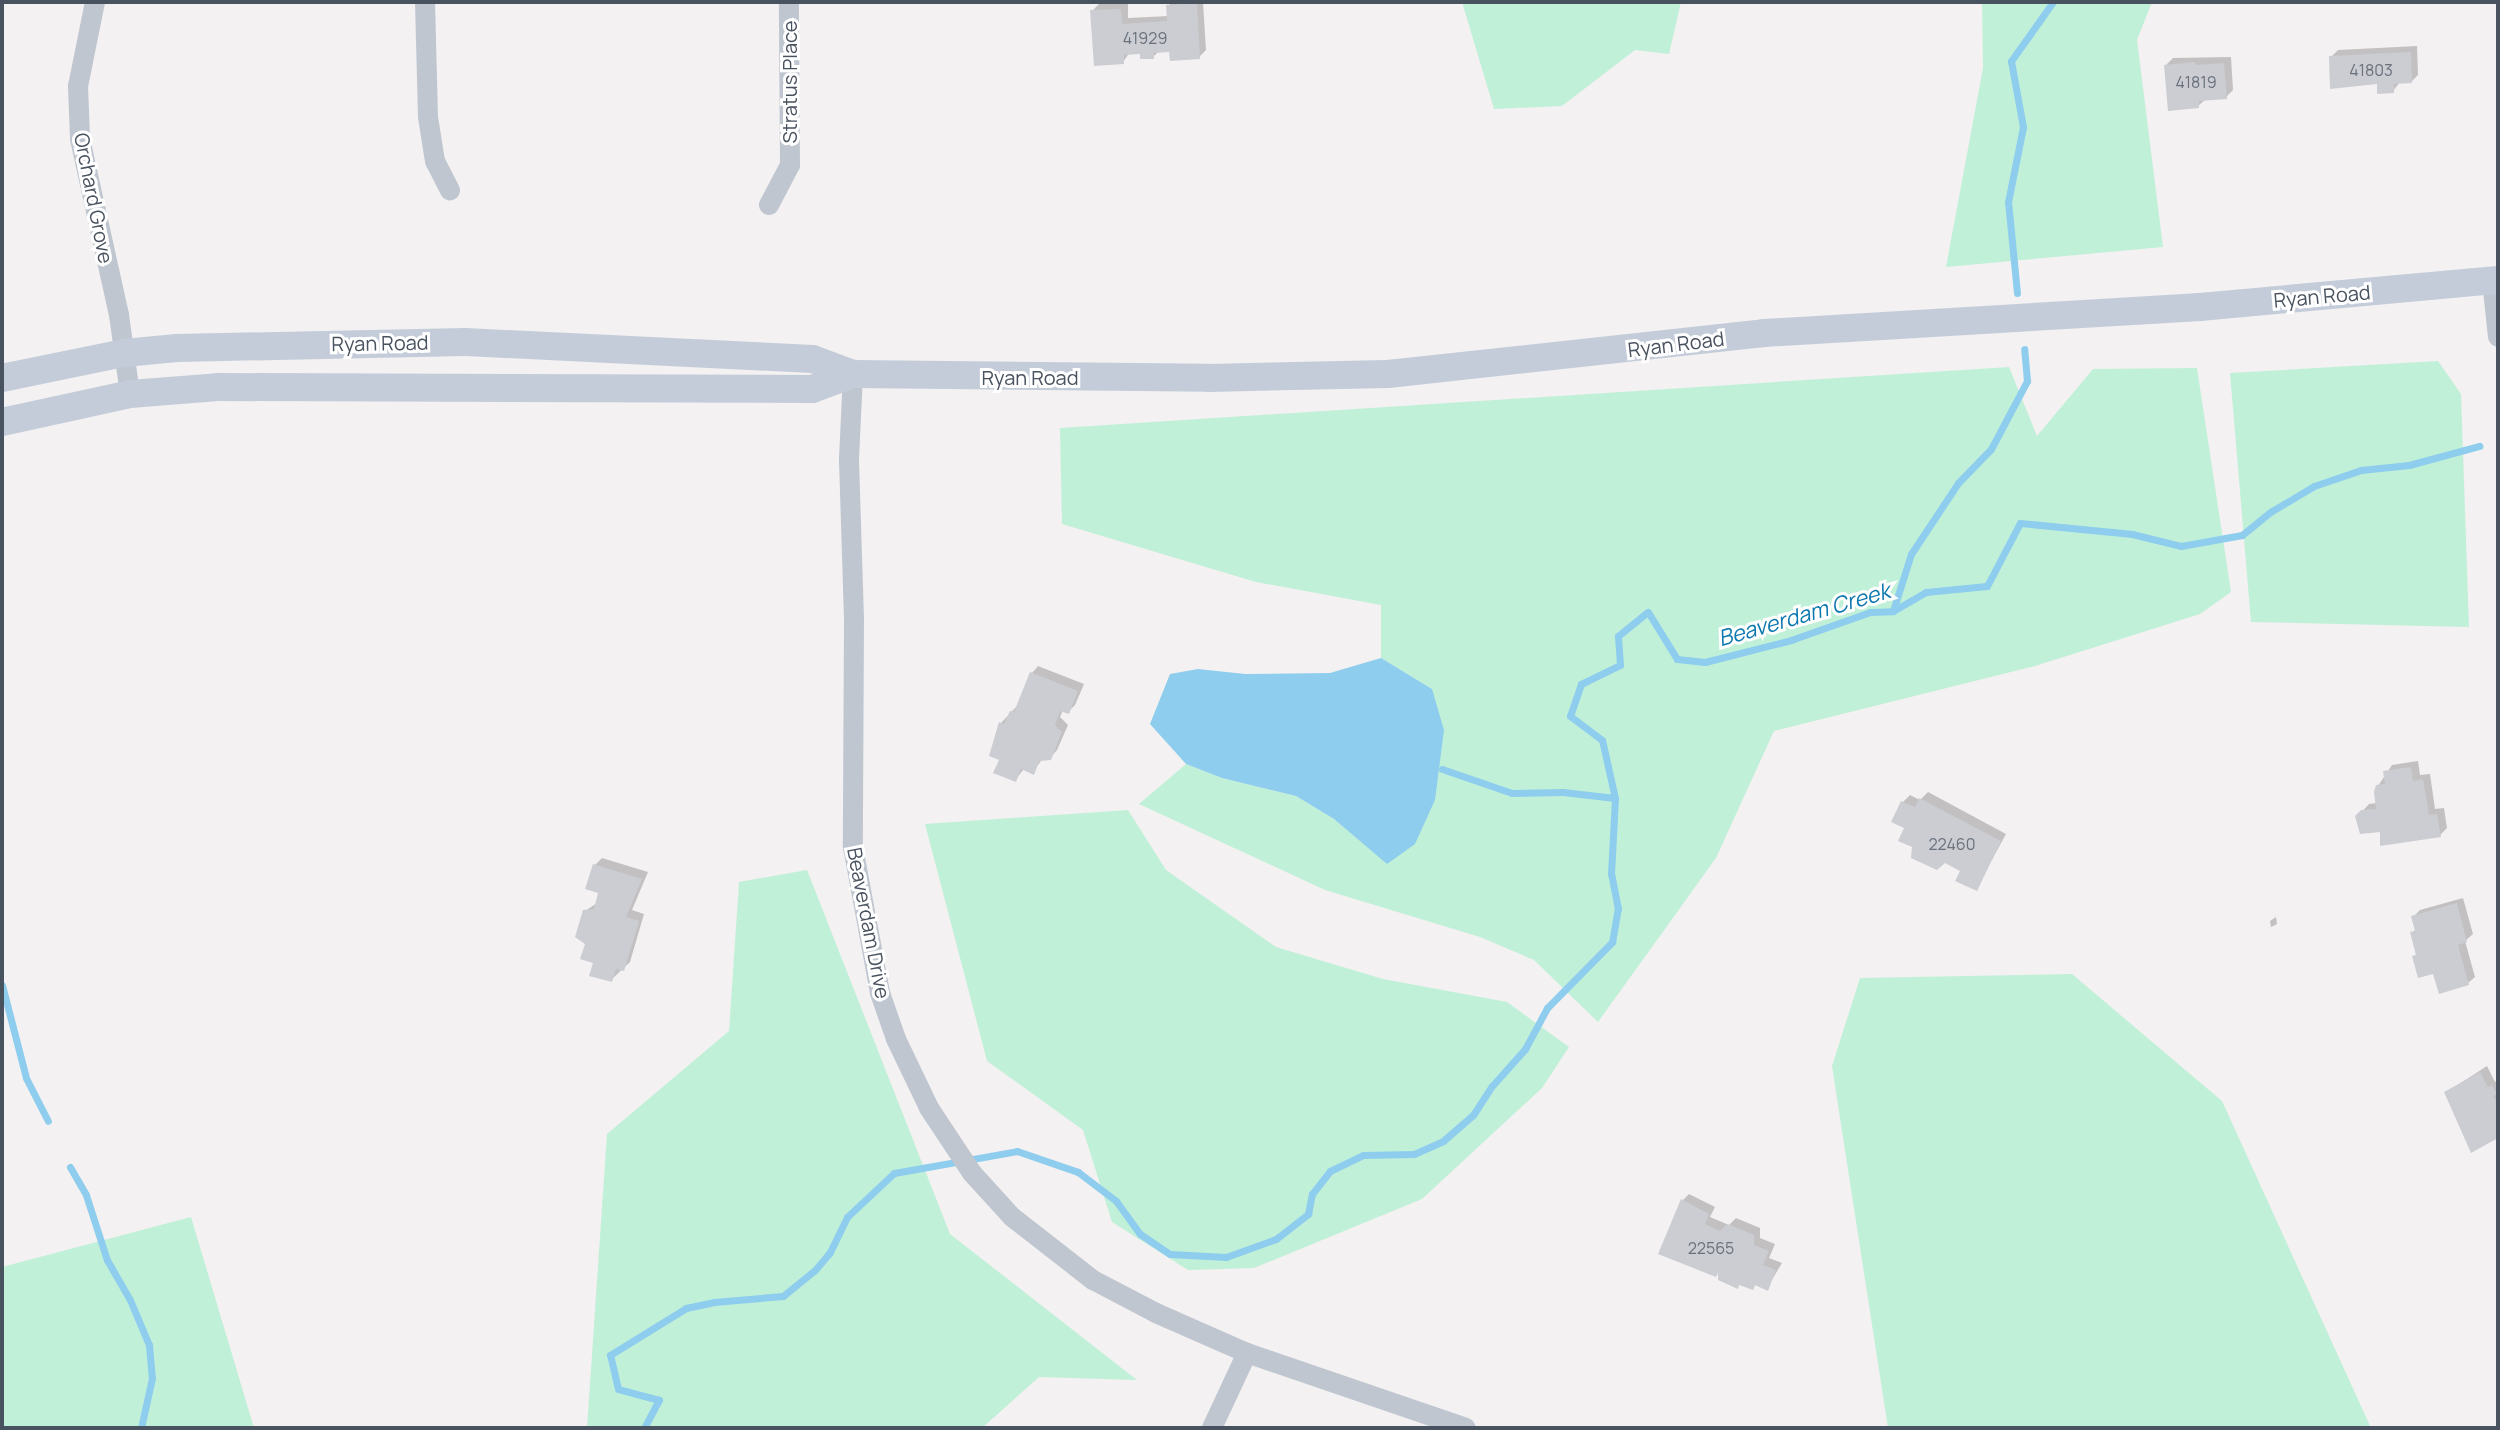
<!DOCTYPE html>
<html>
<head>
<meta charset="utf-8">
<style>
  body { margin:0 }
  #map { position:relative; width:2500px; height:1430px; overflow:hidden; background:#f3f1f1; font-family:Manrope,sans-serif }
  div>[style] { position:absolute }
  [style*='--x'] { left:calc(var(--x)*1px); top:calc(var(--y)*1px); width:calc(var(--w)*1px); rotate:calc(var(--a)*1deg) }
  .green>* { inset:0; background:#c1f0d9 }
  .water>* { inset:0; background:#8ecded }
  .shadow>* { inset:0; background:#0003 }
  .stream>* { height:7px; margin:-3.5px; padding:0 3.5px; transform-origin:3.5px; border-radius:3.5px; background:#8ecded }
  .building>* { inset:0; background:#cbcdd3 }
  .minor>* { height:20px; margin:-10px; padding:0 10px; transform-origin:10px; border-radius:10px; background:#bfc6d0 }
  .secondary>* { height:28px; margin:-14px; padding:0 14px; transform-origin:14px; border-radius:14px; background:#c4ccda }
  span { translate:-50% -50%; white-space:nowrap; text-align:center; line-height:1.15; -webkit-text-stroke:6px #fff; paint-order:stroke }
  .number-label { font-size:16px; color:#6a717c }
  .number-label span { -webkit-text-stroke-width:0 }
  .street-label { font-size:20px; color:#49525f }
  .water-label { font-size:22px; color:#0c78af; font-style:italic }
  .frame { position:absolute; inset:0; border:4px solid #49525f; pointer-events:none }
</style>
</head>
<body>
<div id="map">
  <div class="green">
    <i style="clip-path:polygon(1462px 2px,1681px 2px,1669px 54px,1635px 50px,1562px 106px,1494px 109px)"></i>
    <i style="clip-path:polygon(1982px 2px,2152px 2px,2137px 40px,2163px 247px,1946px 267px,1983px 68px)"></i>
    <i style="clip-path:polygon(2438px 361px,2461px 394px,2469px 627px,2251px 622px,2230px 373px)"></i>
    <i style="clip-path:polygon(2009px 367px,2037px 436px,2093px 369px,2197px 368px,2231px 592px,2200px 614px,2035px 666px,1774px 731px,1716px 858px,1598px 1022px,1534px 960px,1480px 937px,1325px 890px,1139px 804px,1186px 764px,1222px 778px,1296px 796px,1334px 819px,1388px 864px,1432px 689px,1381px 658px,1381px 605px,1256px 582px,1062px 524px,1060px 428px)"></i>
    <i style="clip-path:polygon(1128px 810px,1166px 870px,1276px 947px,1383px 979px,1507px 1002px,1569px 1047px,1542px 1088px,1422px 1199px,1254px 1268px,1188px 1270px,1112px 1222px,1083px 1130px,987px 1061px,925px 824px)"></i>
    <i style="clip-path:polygon(807px 870px,950px 1234px,1137px 1380px,1039px 1377px,982px 1428px,587px 1428px,607px 1134px,729px 1031px,739px 882px)"></i>
    <i style="clip-path:polygon(2072px 974px,2222px 1101px,2371px 1428px,1888px 1428px,1832px 1066px,1860px 978px)"></i>
    <i style="clip-path:polygon(191px 1217px,254px 1428px,2px 1428px,2px 1267px)"></i>
  </div>
  <div class="water">
    <i style="clip-path:polygon(1381px 658px,1432px 689px,1444px 730px,1435px 800px,1415px 844px,1387px 864px,1334px 819px,1296px 796px,1222px 778px,1186px 764px,1150px 724px,1170px 674px,1198px 669px,1245px 674px,1330px 673px)"></i>
  </div>
  <div class="shadow">
    <i style="clip-path:polygon(1172px 2px,1203px 2px,1206px 50px,1199px 57px,1171px 50px,1159px 51px,1153px 57px,1142px 51px,1130px 52px,1123px 62px,1092px 11px,1099px 4px,1128px 3px,1128px 18px,1169px 16px,1168px 6px)"></i>
    <i style="clip-path:polygon(2417px 46px,2418px 75px,2411px 82px,2400px 82px,2393px 91px,2331px 57px,2338px 50px)"></i>
    <i style="clip-path:polygon(2231px 57px,2233px 90px,2226px 97px,2206px 99px,2198px 106px,2166px 65px,2173px 58px)"></i>
    <i style="clip-path:polygon(1038px 666px,1084px 684px,1075px 705px,1068px 712px,1063px 710px,1060px 717px,1068px 725px,1057px 750px,1050px 758px,1043px 758px,1033px 772px,1024px 769px,1015px 780px,1001px 759px,1001px 723px,1018px 705px,1032px 673px)"></i>
    <i style="clip-path:polygon(2418px 761px,2420px 775px,2430px 774px,2435px 809px,2444px 808px,2447px 828px,2440px 835px,2381px 829px,2358px 816px,2369px 804px,2377px 803px,2378px 786px,2392px 765px)"></i>
    <i style="clip-path:polygon(1928px 792px,2006px 834px,1976px 889px,1963px 870px,1914px 846px,1903px 802px,1910px 795px,1920px 800px)"></i>
    <i style="clip-path:polygon(602px 858px,648px 872px,632px 910px,644px 914px,630px 962px,611px 980px,595px 961px,587px 943px,585px 911px,597px 903px,601px 892px,595px 865px)"></i>
    <i style="clip-path:polygon(2463px 898px,2473px 934px,2465px 941px,2475px 977px,2468px 983px,2434px 972px,2414px 956px,2418px 953px,2412px 933px,2416px 929px,2413px 917px,2420px 910px)"></i>
    <i style="clip-path:polygon(2276px 917px,2277px 924px,2271px 927px,2270px 921px)"></i>
    <i style="clip-path:polygon(2487px 1066px,2495px 1082px,2498px 1080px,2498px 1136px,2447px 1092px)"></i>
    <i style="clip-path:polygon(1689px 1194px,1715px 1207px,1710px 1217px,1729px 1225px,1736px 1218px,1760px 1228px,1760px 1238px,1775px 1244px,1769px 1258px,1782px 1263px,1767px 1288px,1756px 1284px,1752px 1288px,1719px 1271px,1683px 1200px)"></i>
  </div>
  <div class="stream">
    <i style="--x:2017;--y:293;--w:91;--a:-95.6"></i>
    <i style="--x:2008;--y:202;--w:76;--a:-78.7"></i>
    <i style="--x:2023;--y:127;--w:67;--a:-100.3"></i>
    <i style="--x:2011;--y:61;--w:72;--a:-54.6"></i>
    <i style="--x:1893;--y:611;--w:60;--a:-72.5"></i>
    <i style="--x:1911;--y:554;--w:85;--a:-56.5"></i>
    <i style="--x:1958;--y:483;--w:47;--a:-45.9"></i>
    <i style="--x:1991;--y:449;--w:77;--a:-62.1"></i>
    <i style="--x:2027;--y:381;--w:32;--a:-95"></i>
    <i style="--x:1442;--y:769;--w:74;--a:18.9"></i>
    <i style="--x:1512;--y:793;--w:51;--a:-1.1"></i>
    <i style="--x:1563;--y:792;--w:52;--a:6.6"></i>
    <i style="--x:2;--y:985;--w:96;--a:75.5"></i>
    <i style="--x:26;--y:1078;--w:48;--a:62.9"></i>
    <i style="--x:70;--y:1167;--w:32;--a:60"></i>
    <i style="--x:86;--y:1195;--w:68;--a:72.1"></i>
    <i style="--x:107;--y:1260;--w:46;--a:60.1"></i>
    <i style="--x:130;--y:1300;--w:49;--a:67.1"></i>
    <i style="--x:149;--y:1345;--w:33;--a:85"></i>
    <i style="--x:152;--y:1378;--w:51;--a:102.4"></i>
    <i style="--x:644;--y:1428;--w:32;--a:-62"></i>
    <i style="--x:659;--y:1400;--w:42;--a:-165"></i>
    <i style="--x:618;--y:1389;--w:35;--a:-103"></i>
    <i style="--x:610;--y:1355;--w:89;--a:-31.7"></i>
    <i style="--x:686;--y:1308;--w:29;--a:-12"></i>
    <i style="--x:714;--y:1302;--w:69;--a:-5"></i>
    <i style="--x:783;--y:1296;--w:41;--a:-39.1"></i>
    <i style="--x:815;--y:1270;--w:23;--a:-50"></i>
    <i style="--x:830;--y:1252;--w:39;--a:-64"></i>
    <i style="--x:847;--y:1217;--w:64;--a:-43.1"></i>
    <i style="--x:894;--y:1173;--w:125;--a:-10.1"></i>
    <i style="--x:1017;--y:1151;--w:65;--a:19"></i>
    <i style="--x:1078;--y:1172;--w:48;--a:37.3"></i>
    <i style="--x:1116;--y:1201;--w:41;--a:54"></i>
    <i style="--x:1140;--y:1234;--w:36;--a:34"></i>
    <i style="--x:1170;--y:1254;--w:56;--a:3.1"></i>
    <i style="--x:1226;--y:1257;--w:53;--a:-19.8"></i>
    <i style="--x:1276;--y:1239;--w:41;--a:-38"></i>
    <i style="--x:1308;--y:1214;--w:20;--a:-79"></i>
    <i style="--x:1312;--y:1194;--w:29;--a:-52"></i>
    <i style="--x:1330;--y:1171;--w:37;--a:-26"></i>
    <i style="--x:1363;--y:1155;--w:51;--a:-1.1"></i>
    <i style="--x:1414;--y:1154;--w:32;--a:-24"></i>
    <i style="--x:1443;--y:1141;--w:40;--a:-41"></i>
    <i style="--x:1473;--y:1115;--w:35;--a:-57"></i>
    <i style="--x:1492;--y:1086;--w:50;--a:-48.3"></i>
    <i style="--x:1525;--y:1049;--w:47;--a:-61.8"></i>
    <i style="--x:1547;--y:1008;--w:93;--a:-45.4"></i>
    <i style="--x:1612;--y:942;--w:34;--a:-80"></i>
    <i style="--x:1618;--y:909;--w:36;--a:-101"></i>
    <i style="--x:1611;--y:874;--w:76;--a:-87"></i>
    <i style="--x:1615;--y:798;--w:59;--a:-102.6"></i>
    <i style="--x:1602;--y:740;--w:40;--a:-143"></i>
    <i style="--x:1570;--y:716;--w:34;--a:-71"></i>
    <i style="--x:1581;--y:684;--w:43;--a:-26"></i>
    <i style="--x:1620;--y:665;--w:29;--a:-94"></i>
    <i style="--x:1618;--y:636;--w:38;--a:-39"></i>
    <i style="--x:1648;--y:612;--w:55;--a:58.3"></i>
    <i style="--x:1677;--y:659;--w:28;--a:6"></i>
    <i style="--x:1705;--y:662;--w:89;--a:-14.3"></i>
    <i style="--x:1791;--y:640;--w:84;--a:-19.5"></i>
    <i style="--x:1870;--y:612;--w:23;--a:-2"></i>
    <i style="--x:1893;--y:611;--w:38;--a:-30"></i>
    <i style="--x:1926;--y:592;--w:61;--a:-5.6"></i>
    <i style="--x:1987;--y:586;--w:71;--a:-62.4"></i>
    <i style="--x:2020;--y:523;--w:113;--a:5.6"></i>
    <i style="--x:2132;--y:534;--w:50;--a:13.8"></i>
    <i style="--x:2181;--y:546;--w:62;--a:-10.2"></i>
    <i style="--x:2242;--y:535;--w:38;--a:-39"></i>
    <i style="--x:2272;--y:511;--w:49;--a:-30.8"></i>
    <i style="--x:2314;--y:486;--w:50;--a:-18.8"></i>
    <i style="--x:2361;--y:470;--w:48;--a:-5.9"></i>
    <i style="--x:2409;--y:465;--w:73;--a:-15.2"></i>
  </div>
  <div class="building">
    <i style="clip-path:polygon(1197px 3px,1200px 59px,1170px 61px,1169px 52px,1154px 53px,1154px 59px,1140px 59px,1140px 54px,1124px 55px,1124px 64px,1094px 66px,1090px 10px,1121px 9px,1122px 24px,1167px 21px,1166px 5px)"></i>
    <i style="clip-path:polygon(2411px 52px,2412px 83px,2394px 84px,2394px 93px,2377px 94px,2377px 84px,2330px 89px,2329px 56px)"></i>
    <i style="clip-path:polygon(2195px 62px,2195px 65px,2224px 63px,2227px 99px,2199px 101px,2199px 108px,2168px 111px,2164px 65px)"></i>
    <i style="clip-path:polygon(1030px 672px,1078px 691px,1069px 714px,1060px 711px,1055px 725px,1062px 732px,1051px 760px,1039px 761px,1034px 775px,1021px 769px,1016px 782px,993px 773px,999px 760px,989px 756px,999px 722px,1004px 724px,1010px 711px,1014px 712px)"></i>
    <i style="clip-path:polygon(2411px 767px,2413px 781px,2423px 779px,2429px 815px,2437px 814px,2441px 837px,2380px 846px,2380px 832px,2360px 834px,2355px 816px,2361px 810px,2376px 809px,2374px 792px,2376px 785px,2385px 784px,2383px 771px)"></i>
    <i style="clip-path:polygon(1919px 798px,2001px 841px,1977px 891px,1955px 881px,1960px 871px,1945px 863px,1937px 870px,1911px 858px,1912px 847px,1898px 841px,1904px 828px,1891px 822px,1901px 801px,1915px 807px)"></i>
    <i style="clip-path:polygon(593px 864px,642px 879px,626px 917px,639px 921px,624px 971px,616px 969px,612px 982px,589px 976px,593px 963px,580px 959px,585px 944px,575px 937px,583px 910px,594px 909px,598px 893px,585px 889px)"></i>
    <i style="clip-path:polygon(2457px 903px,2467px 942px,2458px 945px,2469px 985px,2439px 994px,2433px 974px,2418px 978px,2412px 956px,2416px 955px,2410px 932px,2415px 931px,2411px 916px)"></i>
    <i style="clip-path:polygon(2480px 1072px,2488px 1087px,2492px 1085px,2497px 1094px,2493px 1096px,2498px 1104px,2498px 1138px,2471px 1153px,2444px 1092px)"></i>
    <i style="clip-path:polygon(1681px 1199px,1709px 1214px,1705px 1224px,1720px 1231px,1727px 1224px,1754px 1235px,1754px 1245px,1769px 1251px,1763px 1265px,1776px 1270px,1768px 1291px,1755px 1285px,1753px 1290px,1739px 1285px,1738px 1289px,1718px 1280px,1718px 1273px,1716px 1277px,1658px 1254px)"></i>
  </div>
  <div class="minor">
    <i style="--x:95;--y:2;--w:86;--a:101.4"></i>
    <i style="--x:78;--y:86;--w:53;--a:87.8"></i>
    <i style="--x:80;--y:139;--w:180;--a:77.5"></i>
    <i style="--x:119;--y:315;--w:80;--a:82.1"></i>
    <i style="--x:425;--y:2;--w:115;--a:88.5"></i>
    <i style="--x:428;--y:117;--w:45;--a:81"></i>
    <i style="--x:435;--y:161;--w:33;--a:63"></i>
    <i style="--x:769;--y:205;--w:45;--a:-62.3"></i>
    <i style="--x:790;--y:165;--w:163;--a:-90.4"></i>
    <i style="--x:2492;--y:280;--w:57;--a:84"></i>
    <i style="--x:853;--y:374;--w:86;--a:92.7"></i>
    <i style="--x:849;--y:460;--w:160;--a:88.2"></i>
    <i style="--x:854;--y:620;--w:227;--a:90.3"></i>
    <i style="--x:853;--y:847;--w:148;--a:79.5"></i>
    <i style="--x:880;--y:993;--w:49;--a:70.8"></i>
    <i style="--x:896;--y:1039;--w:76;--a:64.4"></i>
    <i style="--x:929;--y:1108;--w:78;--a:56.5"></i>
    <i style="--x:972;--y:1173;--w:59;--a:47.7"></i>
    <i style="--x:1012;--y:1217;--w:103;--a:37.9"></i>
    <i style="--x:1093;--y:1280;--w:71;--a:27.6"></i>
    <i style="--x:1156;--y:1313;--w:99;--a:23.7"></i>
    <i style="--x:1247;--y:1353;--w:231;--a:18.9"></i>
    <i style="--x:1212;--y:1428;--w:83;--a:-65"></i>
  </div>
  <div class="secondary">
    <i style="--x:2;--y:378;--w:125;--a:-11.6"></i>
    <i style="--x:124;--y:353;--w:53;--a:-5.4"></i>
    <i style="--x:177;--y:348;--w:288;--a:-1.2"></i>
    <i style="--x:465;--y:342;--w:348;--a:2.8"></i>
    <i style="--x:813;--y:359;--w:43;--a:20.6"></i>
    <i style="--x:853;--y:374;--w:356;--a:0.6"></i>
    <i style="--x:1209;--y:378;--w:179;--a:-1.3"></i>
    <i style="--x:1388;--y:374;--w:378;--a:-6.2"></i>
    <i style="--x:1764;--y:333;--w:437;--a:-3.4"></i>
    <i style="--x:2200;--y:307;--w:299;--a:-5.2"></i>
    <i style="--x:2;--y:422;--w:131;--a:-12.3"></i>
    <i style="--x:130;--y:394;--w:88;--a:-4.5"></i>
    <i style="--x:218;--y:387;--w:594;--a:0.19"></i>
    <i style="--x:812;--y:389;--w:44;--a:-20.1"></i>
  </div>
  <div class="number-label">
    <span style="left:1145px;top:38px">41929</span>
    <span style="left:2371px;top:70px">41803</span>
    <span style="left:2196px;top:82px">41819</span>
    <span style="left:1952px;top:844px">22460</span>
    <span style="left:1711px;top:1248px">22565</span>
  </div>
  <div class="street-label">
    <span style="left:789px;top:82px;rotate:-90deg">Stratus Place</span>
    <span style="left:94px;top:198px;rotate:79deg">Orchard Grove</span>
    <span style="left:2322px;top:296px;rotate:-5deg">Ryan Road</span>
    <span style="left:380px;top:343px;rotate:-1deg">Ryan Road</span>
    <span style="left:1676px;top:344px;rotate:-7deg">Ryan Road</span>
    <span style="left:1030px;top:377px">Ryan Road</span>
    <span style="left:869px;top:923px;rotate:79deg">Beaverdam Drive</span>
  </div>
  <div class="water-label">
    <span style="left:1804px;top:615px;rotate:-16deg">Beaverdam Creek</span>
  </div>
  <div class="frame"></div>
</div>
</body>
</html>
